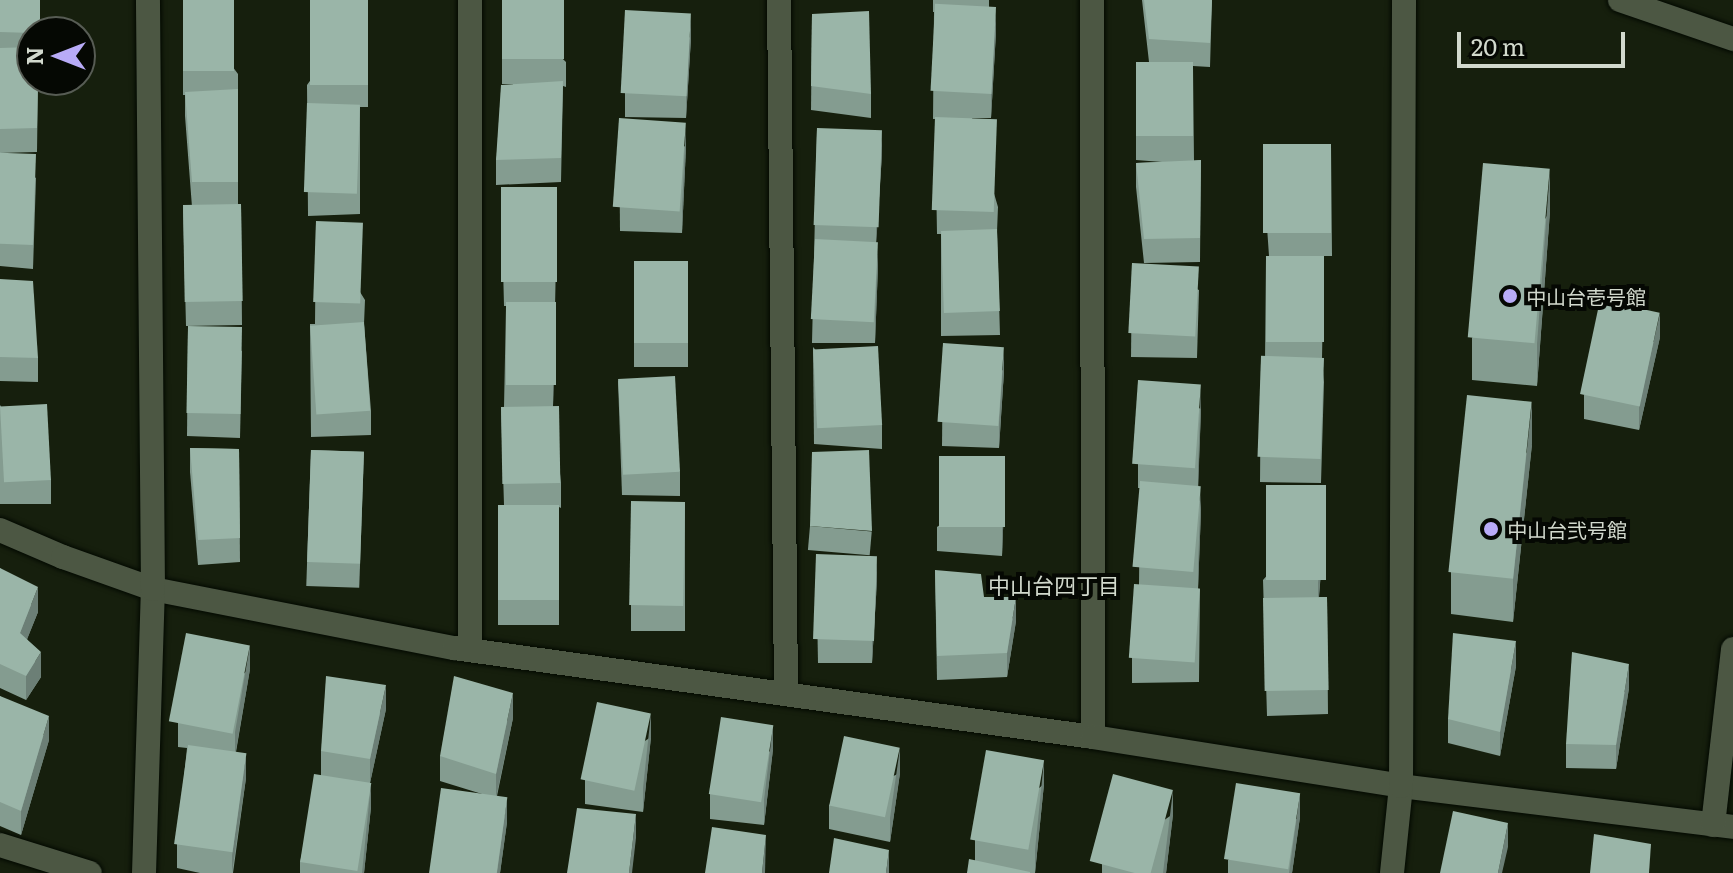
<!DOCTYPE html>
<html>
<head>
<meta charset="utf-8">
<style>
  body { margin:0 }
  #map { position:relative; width:1733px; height:873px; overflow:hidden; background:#161f0d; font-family:Literata,"Noto Sans JP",serif }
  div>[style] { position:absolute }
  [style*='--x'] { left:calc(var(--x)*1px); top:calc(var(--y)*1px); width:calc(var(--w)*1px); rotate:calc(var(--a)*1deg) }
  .roads { filter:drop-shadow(0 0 2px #030900) drop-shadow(0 0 2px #030900) }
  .street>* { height:24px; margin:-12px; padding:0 12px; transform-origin:12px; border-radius:12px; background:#4c5743 }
  .secondary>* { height:24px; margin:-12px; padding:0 12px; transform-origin:12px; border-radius:12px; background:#4c5743 }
  .wall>* { inset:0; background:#849c90; transform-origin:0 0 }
  .shaded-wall>* { inset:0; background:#6c7f76 }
  .building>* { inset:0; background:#9ab5a8; transform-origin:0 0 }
  .dots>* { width:22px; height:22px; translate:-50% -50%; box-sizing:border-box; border:4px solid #050803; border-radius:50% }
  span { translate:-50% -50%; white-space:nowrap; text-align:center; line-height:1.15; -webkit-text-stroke:8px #050803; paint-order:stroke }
  .poi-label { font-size:20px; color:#d2d9cd }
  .left { translate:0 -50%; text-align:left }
  .neighbourhood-label { font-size:22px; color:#d2d9cd }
  .north { position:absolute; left:16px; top:16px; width:80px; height:80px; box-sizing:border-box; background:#050803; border:2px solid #575c54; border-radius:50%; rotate:270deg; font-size:22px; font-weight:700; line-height:32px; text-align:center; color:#d2d9cd }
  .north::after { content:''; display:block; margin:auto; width:28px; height:36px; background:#b8abf7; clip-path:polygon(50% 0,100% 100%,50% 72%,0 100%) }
  .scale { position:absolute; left:1457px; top:32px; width:168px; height:36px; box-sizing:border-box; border:4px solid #d2d9cd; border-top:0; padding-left:10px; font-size:24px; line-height:28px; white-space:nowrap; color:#d2d9cd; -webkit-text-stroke:6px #050803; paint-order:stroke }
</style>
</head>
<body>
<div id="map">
  <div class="roads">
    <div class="street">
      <i style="--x:470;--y:0;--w:650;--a:90"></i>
      <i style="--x:779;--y:0;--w:693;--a:89.42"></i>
      <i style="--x:1092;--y:0;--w:737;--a:89.92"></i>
      <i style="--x:1620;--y:0;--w:120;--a:19"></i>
      <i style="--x:0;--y:530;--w:69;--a:23.2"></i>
      <i style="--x:63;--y:557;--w:96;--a:19.6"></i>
      <i style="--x:153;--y:589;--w:307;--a:11.1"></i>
      <i style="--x:454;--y:648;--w:645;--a:7.93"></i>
      <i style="--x:1093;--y:737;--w:312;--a:9"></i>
      <i style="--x:1401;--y:786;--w:335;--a:7"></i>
      <i style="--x:1713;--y:825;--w:177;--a:-83.5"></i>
      <i style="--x:144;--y:873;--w:284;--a:-88.2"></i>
      <i style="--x:153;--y:589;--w:589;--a:-90.49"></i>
      <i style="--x:1392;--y:873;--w:87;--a:-84.1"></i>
      <i style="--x:1401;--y:786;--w:786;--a:-89.78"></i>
    </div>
    <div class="secondary">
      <i style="--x:0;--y:845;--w:94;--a:17.3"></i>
    </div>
  </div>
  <div class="wall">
    <i style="clip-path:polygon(0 0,32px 32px,32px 80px,38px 80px,37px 152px,0 153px)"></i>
    <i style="clip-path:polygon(183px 0,238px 74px,238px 204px,241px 204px,242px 325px,186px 326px,183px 207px,192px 207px,185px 116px,185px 95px,183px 95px)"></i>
    <i style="clip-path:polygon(368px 0,368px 107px,360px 107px,360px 214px,308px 216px,307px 85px)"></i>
    <i style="clip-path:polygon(502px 0,566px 62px,566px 87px,563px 86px,561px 182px,496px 185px,496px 160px,513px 84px,502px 84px)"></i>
    <i style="clip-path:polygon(933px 0,989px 0,989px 8px,996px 32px,991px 118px,972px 118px,998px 207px,997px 232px,1000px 335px,941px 336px,941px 234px,937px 234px,935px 119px,933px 119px,934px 12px,933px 12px)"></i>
    <i style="clip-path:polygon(1142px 0,1212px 0,1210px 67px,1193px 66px,1194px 161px,1201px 160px,1200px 262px,1144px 263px,1136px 187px,1136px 163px,1162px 162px,1136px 160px,1136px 62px,1149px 62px)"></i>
    <i style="clip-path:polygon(625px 10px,691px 38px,686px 118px,625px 117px)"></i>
    <i style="clip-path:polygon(812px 14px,871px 94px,871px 118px,811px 110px)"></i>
    <i style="clip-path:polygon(619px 118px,686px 147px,682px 233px,620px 231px)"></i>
    <i style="clip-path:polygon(817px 128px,882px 154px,876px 242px,878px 266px,875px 343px,812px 343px)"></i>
    <i style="clip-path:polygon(1263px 144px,1331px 144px,1332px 256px,1324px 256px,1322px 358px,1324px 382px,1321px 483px,1260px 482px,1261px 361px,1265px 361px,1266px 256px,1269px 256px,1263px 169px)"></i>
    <i style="clip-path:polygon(0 156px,36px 178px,33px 269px,0 266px)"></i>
    <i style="clip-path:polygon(501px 187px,557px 211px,553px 406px,561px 483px,561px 508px,559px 507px,559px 625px,498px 625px,498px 505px,517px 505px,504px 505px,501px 407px,504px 407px,506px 306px,504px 306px)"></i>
    <i style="clip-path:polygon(1550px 211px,1537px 386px,1472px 380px,1472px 338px)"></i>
    <i style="clip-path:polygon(316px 221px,365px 300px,364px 324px,371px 411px,371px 435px,311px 437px,310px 324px,315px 324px)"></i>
    <i style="left:634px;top:261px;width:54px;height:106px"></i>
    <i style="clip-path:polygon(1132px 263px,1199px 290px,1197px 358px,1131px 357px)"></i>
    <i style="clip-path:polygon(0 279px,38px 358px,38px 382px,0 381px)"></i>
    <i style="clip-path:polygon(188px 330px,242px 351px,240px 438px,187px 436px)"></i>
    <i style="clip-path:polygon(1660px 337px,1639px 430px,1584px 419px,1584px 395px)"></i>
    <i style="clip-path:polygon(943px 343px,1004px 371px,999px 448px,942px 446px)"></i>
    <i style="clip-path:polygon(813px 347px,882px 425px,882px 449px,814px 444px)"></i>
    <i style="clip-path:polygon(618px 380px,680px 472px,680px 496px,622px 495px)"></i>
    <i style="clip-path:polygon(1138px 380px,1201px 409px,1198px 485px,1201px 510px,1198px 589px,1200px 589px,1199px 682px,1132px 683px,1132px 658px,1139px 585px,1140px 488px,1138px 488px)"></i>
    <i style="clip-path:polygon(0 405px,51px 480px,51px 504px,0 504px)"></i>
    <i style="clip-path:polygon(1532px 444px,1513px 622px,1451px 614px,1451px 572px)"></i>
    <i style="clip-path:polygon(190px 448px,239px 449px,240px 562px,198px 565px,190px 472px)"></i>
    <i style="left:311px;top:450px;width:53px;height:136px;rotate:2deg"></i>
    <i style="clip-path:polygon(1005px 480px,1002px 556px,937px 551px,937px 527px)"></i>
    <i style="left:685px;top:502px;width:129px;height:54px;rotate:90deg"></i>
    <i style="clip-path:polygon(1326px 509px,1319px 597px,1327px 597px,1328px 714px,1267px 716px,1263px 580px)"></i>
    <i style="left:810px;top:526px;width:62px;height:24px;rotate:5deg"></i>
    <i style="clip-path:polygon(816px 554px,877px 580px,872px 663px,818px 663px)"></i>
    <i style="clip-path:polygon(0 568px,38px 612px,27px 639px,41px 677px,26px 700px,0 688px)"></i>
    <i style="clip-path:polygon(935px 570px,984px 597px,1016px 621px,1007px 677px,937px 680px)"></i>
    <i style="clip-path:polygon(1516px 666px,1500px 756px,1448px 743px,1448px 719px)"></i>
    <i style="clip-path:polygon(250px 669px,236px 752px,246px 778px,233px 873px,200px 873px,177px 868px,177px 844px,187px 748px,178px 747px,178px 723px)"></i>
    <i style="clip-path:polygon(1629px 688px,1616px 769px,1566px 768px,1566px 744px)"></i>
    <i style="clip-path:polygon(0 696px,49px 740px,21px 835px,0 826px)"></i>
    <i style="clip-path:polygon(386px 709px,370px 783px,371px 807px,364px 873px,300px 873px,300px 862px,321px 775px,321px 751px)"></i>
    <i style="clip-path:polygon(513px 718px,497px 796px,507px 822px,500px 873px,430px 873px,482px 794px,440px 781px,440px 756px)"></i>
    <i style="clip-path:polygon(651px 737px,643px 812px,585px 804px,585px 780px)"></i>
    <i style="clip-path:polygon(773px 749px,764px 825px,710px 819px,710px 794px)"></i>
    <i style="clip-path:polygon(900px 773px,890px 842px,829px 829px,829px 805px)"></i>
    <i style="clip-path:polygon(1044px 784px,1035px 873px,967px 873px,975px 860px,975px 840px)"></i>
    <i style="clip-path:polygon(1173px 814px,1166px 873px,1102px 873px,1102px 863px)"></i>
    <i style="clip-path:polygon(1300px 817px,1292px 873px,1228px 873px,1228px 860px)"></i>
  </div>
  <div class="shaded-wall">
    <i style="clip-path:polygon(996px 7px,996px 32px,991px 118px,991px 94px)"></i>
    <i style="clip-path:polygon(691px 13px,691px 38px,686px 118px,686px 94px)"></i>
    <i style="clip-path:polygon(686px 123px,686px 147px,682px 233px,682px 209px)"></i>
    <i style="clip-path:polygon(882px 130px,882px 154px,876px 246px,876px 222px)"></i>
    <i style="clip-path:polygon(1550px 169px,1550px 211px,1537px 386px,1537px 344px)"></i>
    <i style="clip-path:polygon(878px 242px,878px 266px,875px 343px,875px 319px)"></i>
    <i style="clip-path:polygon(556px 302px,556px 326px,553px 406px,553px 382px)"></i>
    <i style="clip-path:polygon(1660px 313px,1660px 337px,1639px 430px,1639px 406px)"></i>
    <i style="clip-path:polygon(1004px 347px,1004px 371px,999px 448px,999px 423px)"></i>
    <i style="clip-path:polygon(1201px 384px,1201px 409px,1198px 493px,1198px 469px)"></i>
    <i style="clip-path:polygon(1532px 402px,1532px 444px,1513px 622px,1513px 580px)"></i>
    <i style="clip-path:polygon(1005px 456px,1005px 480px,1002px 556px,1002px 532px)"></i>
    <i style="clip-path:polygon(1326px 485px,1326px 509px,1318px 607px,1318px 583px)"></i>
    <i style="clip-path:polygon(1201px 486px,1201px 510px,1198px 590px,1198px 566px)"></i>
    <i style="clip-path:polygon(877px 556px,877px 580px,872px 663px,872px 639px)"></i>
    <i style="clip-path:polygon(38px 587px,38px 612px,20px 657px,20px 633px)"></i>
    <i style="clip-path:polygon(1016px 597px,1016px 621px,1007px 677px,1007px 653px)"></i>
    <i style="clip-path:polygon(1516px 641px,1516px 666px,1500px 756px,1500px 732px)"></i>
    <i style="clip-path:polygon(250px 645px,250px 669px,235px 756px,235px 732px)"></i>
    <i style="clip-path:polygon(41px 652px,41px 677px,26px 700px,26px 676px)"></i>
    <i style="clip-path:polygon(1629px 664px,1629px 688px,1616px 769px,1616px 745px)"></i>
    <i style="clip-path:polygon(386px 685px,386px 709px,370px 783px,370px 759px)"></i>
    <i style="clip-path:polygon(513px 693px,513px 718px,496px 798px,496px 774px)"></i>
    <i style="clip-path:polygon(651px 713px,651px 737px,643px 812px,643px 788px)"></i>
    <i style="clip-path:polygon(49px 716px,49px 740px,21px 835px,21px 811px)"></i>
    <i style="clip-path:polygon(773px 725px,773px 749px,764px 825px,764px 800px)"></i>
    <i style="clip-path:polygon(900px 748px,900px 773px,890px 842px,890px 818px)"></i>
    <i style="clip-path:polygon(246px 753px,246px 778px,232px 873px,232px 856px)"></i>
    <i style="clip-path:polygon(1044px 760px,1044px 784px,1035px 873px,1035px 850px)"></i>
    <i style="clip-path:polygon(371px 783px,371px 807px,364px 873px,362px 873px)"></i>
    <i style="clip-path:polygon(1173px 790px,1173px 814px,1166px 873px,1163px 873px)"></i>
    <i style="clip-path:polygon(1300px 793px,1300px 817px,1292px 873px,1289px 873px)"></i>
    <i style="clip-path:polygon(507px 797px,507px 822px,500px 873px,497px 873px)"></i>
    <i style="clip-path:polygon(636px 814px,636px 838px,632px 873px,629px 873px)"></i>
    <i style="clip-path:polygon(1508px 823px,1508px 847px,1502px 873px,1498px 873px)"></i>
    <i style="clip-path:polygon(766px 835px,765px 873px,762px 873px)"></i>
    <i style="clip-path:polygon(889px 850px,889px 873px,886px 873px)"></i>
  </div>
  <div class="building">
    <i style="clip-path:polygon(0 0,40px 0,40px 32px,32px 32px,32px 33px,0 32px)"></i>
    <i style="left:183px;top:0;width:51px;height:71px"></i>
    <i style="left:310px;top:0;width:58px;height:85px"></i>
    <i style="left:502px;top:0;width:62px;height:59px"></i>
    <i style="clip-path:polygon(1144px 0,1212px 0,1210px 43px,1149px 39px)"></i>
    <i style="left:996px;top:7px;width:87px;height:61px;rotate:93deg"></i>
    <i style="left:625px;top:10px;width:66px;height:83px;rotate:3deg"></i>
    <i style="clip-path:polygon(869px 11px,871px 94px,811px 86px,812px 14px)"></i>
    <i style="clip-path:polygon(32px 47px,32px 80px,38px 80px,37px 128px,0 129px,0 48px)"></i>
    <i style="left:1136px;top:62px;width:57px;height:74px"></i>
    <i style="clip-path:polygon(563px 81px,561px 158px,496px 160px,501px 85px)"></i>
    <i style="clip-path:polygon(238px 89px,238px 182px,192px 182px,185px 92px)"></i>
    <i style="left:307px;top:103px;width:53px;height:89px;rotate:2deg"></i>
    <i style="left:935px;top:117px;width:62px;height:93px;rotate:2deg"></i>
    <i style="left:619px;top:118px;width:67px;height:89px;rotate:4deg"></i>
    <i style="left:817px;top:128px;width:65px;height:97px;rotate:2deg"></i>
    <i style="left:1263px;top:144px;width:68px;height:89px"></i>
    <i style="left:36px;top:154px;width:91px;height:36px;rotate:92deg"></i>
    <i style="clip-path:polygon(1201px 160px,1200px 238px,1144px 239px,1136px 163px)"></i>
    <i style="left:1483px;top:163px;width:67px;height:175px;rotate:5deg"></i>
    <i style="left:501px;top:187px;width:56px;height:95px"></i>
    <i style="left:241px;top:204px;width:97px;height:58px;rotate:89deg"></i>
    <i style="left:316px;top:221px;width:47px;height:81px;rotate:2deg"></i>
    <i style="left:997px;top:229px;width:82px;height:56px;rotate:88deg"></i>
    <i style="left:815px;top:239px;width:63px;height:80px;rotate:3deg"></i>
    <i style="left:1266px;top:256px;width:58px;height:86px"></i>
    <i style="left:634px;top:261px;width:54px;height:82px"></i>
    <i style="left:1132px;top:263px;width:67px;height:70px;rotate:3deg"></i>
    <i style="clip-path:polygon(0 279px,33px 281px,38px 358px,0 357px)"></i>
    <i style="left:1600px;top:300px;width:61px;height:96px;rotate:12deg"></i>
    <i style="left:506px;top:302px;width:50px;height:83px"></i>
    <i style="left:364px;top:322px;width:89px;height:54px;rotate:86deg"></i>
    <i style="left:242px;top:327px;width:87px;height:54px;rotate:91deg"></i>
    <i style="left:943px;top:343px;width:61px;height:79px;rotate:4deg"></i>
    <i style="left:878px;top:346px;width:79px;height:65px;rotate:87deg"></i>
    <i style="left:1324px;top:358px;width:101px;height:63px;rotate:92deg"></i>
    <i style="left:675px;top:376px;width:96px;height:57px;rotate:87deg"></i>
    <i style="left:1138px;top:380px;width:63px;height:84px;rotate:4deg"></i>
    <i style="left:1467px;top:395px;width:65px;height:178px;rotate:6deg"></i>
    <i style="left:47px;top:404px;width:76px;height:47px;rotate:87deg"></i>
    <i style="left:559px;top:406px;width:77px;height:58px;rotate:89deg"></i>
    <i style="clip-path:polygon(190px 448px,239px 449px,240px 538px,198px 540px)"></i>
    <i style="left:311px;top:450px;width:53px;height:112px;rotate:2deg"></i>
    <i style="clip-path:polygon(869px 450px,872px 531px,810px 526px,812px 452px)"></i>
    <i style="left:939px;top:456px;width:66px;height:71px"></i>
    <i style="left:1140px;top:481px;width:61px;height:86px;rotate:5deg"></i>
    <i style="left:1266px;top:485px;width:60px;height:95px"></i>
    <i style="left:685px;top:502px;width:104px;height:54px;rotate:91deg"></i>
    <i style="left:498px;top:505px;width:61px;height:95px"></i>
    <i style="left:816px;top:554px;width:61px;height:85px;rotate:2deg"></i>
    <i style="clip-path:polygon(0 568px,38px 587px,20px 633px,41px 652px,26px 676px,0 664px)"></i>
    <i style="clip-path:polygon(935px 570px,981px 574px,984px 597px,1016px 597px,1007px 653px,937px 656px)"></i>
    <i style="left:1134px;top:584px;width:66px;height:74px;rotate:4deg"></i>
    <i style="left:1327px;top:597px;width:93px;height:64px;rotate:89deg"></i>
    <i style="left:186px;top:633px;width:65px;height:90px;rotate:11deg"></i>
    <i style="clip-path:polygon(1453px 633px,1516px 641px,1500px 732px,1448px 719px)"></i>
    <i style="clip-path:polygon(1572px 652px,1629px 664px,1616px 745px,1566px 744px)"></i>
    <i style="clip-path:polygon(326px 676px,386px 685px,370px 759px,321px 751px)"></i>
    <i style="clip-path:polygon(454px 676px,513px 693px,496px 774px,440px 756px)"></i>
    <i style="clip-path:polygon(0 696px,49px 716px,21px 811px,0 802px)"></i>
    <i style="left:597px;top:702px;width:55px;height:79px;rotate:12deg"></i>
    <i style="left:721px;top:717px;width:53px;height:78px;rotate:9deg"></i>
    <i style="left:844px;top:736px;width:57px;height:71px;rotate:12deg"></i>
    <i style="left:188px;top:745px;width:59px;height:100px;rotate:8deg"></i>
    <i style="left:986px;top:750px;width:59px;height:91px;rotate:10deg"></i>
    <i style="left:314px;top:774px;width:58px;height:89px;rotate:9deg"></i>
    <i style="left:1113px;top:774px;width:62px;height:90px;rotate:15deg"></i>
    <i style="left:1236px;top:783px;width:65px;height:77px;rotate:9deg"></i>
    <i style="left:441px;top:788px;width:67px;height:86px;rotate:8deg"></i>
    <i style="clip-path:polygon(577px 808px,636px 814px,629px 873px,567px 873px)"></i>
    <i style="clip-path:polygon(1453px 811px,1508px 823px,1498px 873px,1440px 873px)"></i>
    <i style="clip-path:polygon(712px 827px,766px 835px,762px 873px,705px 873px)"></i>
    <i style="clip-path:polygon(1594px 834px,1651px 844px,1649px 873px,1590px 873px)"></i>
    <i style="clip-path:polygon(834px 838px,889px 850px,886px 873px,829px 873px)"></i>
    <i style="clip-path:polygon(969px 859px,1030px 872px,1030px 873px,967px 873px)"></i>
  </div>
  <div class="dots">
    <i style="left:1510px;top:296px;background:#b8abf7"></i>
    <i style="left:1491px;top:529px;background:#b8abf7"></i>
  </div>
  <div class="poi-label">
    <span class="left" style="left:1526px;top:296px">中山台壱号館</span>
    <span class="left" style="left:1507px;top:529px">中山台弐号館</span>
  </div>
  <div class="neighbourhood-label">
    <span style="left:1054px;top:585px">中山台四丁目</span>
  </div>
  <div class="north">N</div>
  <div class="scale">20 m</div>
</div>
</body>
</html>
